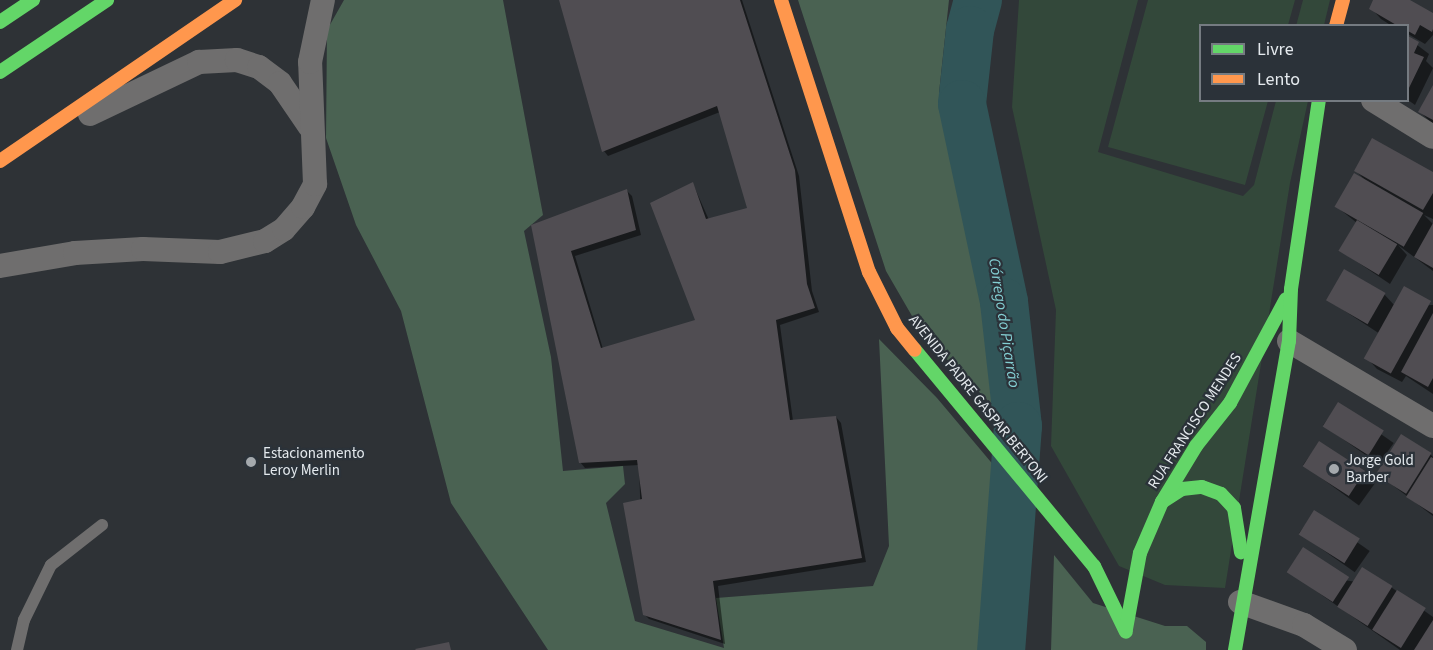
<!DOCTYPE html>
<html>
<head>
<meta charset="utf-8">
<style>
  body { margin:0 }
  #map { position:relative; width:1433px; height:650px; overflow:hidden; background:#2e3236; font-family:"Source Sans 3",sans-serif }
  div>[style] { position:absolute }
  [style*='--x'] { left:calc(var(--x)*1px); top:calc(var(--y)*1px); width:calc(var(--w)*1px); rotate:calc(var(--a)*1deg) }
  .green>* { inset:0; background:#33483a }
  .forest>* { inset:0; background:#4a6252 }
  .shadow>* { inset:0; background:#0007; transform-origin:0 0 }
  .river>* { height:48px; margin:-24px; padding:0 24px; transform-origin:24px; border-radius:24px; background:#315558 }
  .building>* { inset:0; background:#504d52; transform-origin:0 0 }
  .lane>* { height:12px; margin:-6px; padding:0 6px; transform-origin:6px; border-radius:6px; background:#6f6e6e }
  .street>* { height:24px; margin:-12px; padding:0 12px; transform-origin:12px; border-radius:12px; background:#6f6e6e }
  .fast>* { height:14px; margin:-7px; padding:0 7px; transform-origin:7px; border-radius:7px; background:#63d668 }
  .slow>* { height:14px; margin:-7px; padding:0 7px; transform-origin:7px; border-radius:7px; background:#ff974d }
  .dots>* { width:16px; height:16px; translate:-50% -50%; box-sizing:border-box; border:3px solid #2b3239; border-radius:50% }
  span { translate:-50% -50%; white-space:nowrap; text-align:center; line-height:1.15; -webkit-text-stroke:4.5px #2b3239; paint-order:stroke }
  .street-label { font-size:15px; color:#e4e9ed }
  .poi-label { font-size:15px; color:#e4e9ed }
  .left { translate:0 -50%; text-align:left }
  .water-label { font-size:16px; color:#83ced2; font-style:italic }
  .legend { position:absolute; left:1199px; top:24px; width:210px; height:78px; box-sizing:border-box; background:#2b3239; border:2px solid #757b81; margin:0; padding:8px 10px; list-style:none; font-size:18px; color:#e4e9ed }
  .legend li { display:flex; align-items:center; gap:12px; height:30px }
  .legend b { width:30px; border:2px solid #757b81 }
</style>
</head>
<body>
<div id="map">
  <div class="green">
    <i style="clip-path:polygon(1019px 0,1138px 0,1098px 152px,1243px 196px,1254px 185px,1276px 101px,1308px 101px,1290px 183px,1225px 588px,1165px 585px,1119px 566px,1051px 446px,1056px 310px,1012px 107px)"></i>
    <i style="clip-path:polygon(1148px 0,1295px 0,1288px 25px,1200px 26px,1200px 100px,1268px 101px,1245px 185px,1108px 147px)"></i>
    <i style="clip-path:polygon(1303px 0,1330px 0,1324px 25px,1296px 26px)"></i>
  </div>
  <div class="forest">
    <i style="clip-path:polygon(344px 0,503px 0,543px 215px,524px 231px,551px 357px,563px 471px,623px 466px,625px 484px,606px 503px,635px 621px,724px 648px,716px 598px,873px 586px,889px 546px,879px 339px,937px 398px,1001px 474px,986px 650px,548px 650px,451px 503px,401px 311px,356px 225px,326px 138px,327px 30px)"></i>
    <i style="clip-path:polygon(798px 0,949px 0,939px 93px,986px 292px,993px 406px,923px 335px,886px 271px)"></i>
    <i style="clip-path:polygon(1054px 555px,1093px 603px,1165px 626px,1187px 626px,1206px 642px,1206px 650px,1051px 650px)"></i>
  </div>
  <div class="shadow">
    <i style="clip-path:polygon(561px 0,742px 0,799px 176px,812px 291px,819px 312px,780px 325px,793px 421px,836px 417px,841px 423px,866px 562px,718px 586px,725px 644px,649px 619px,644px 614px,639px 465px,585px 468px,580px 462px,532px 226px,627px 191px,632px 196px,641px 235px,575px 256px,603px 349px,697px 321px,693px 184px,709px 220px,749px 209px,720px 112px,608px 156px,604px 151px)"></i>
    <i style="clip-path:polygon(1375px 0,1407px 0,1433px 15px,1433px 35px,1425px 44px,1408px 34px,1408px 26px,1392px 26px,1381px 19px,1371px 8px)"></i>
    <i style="clip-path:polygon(1408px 38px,1429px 54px,1426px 61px,1433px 68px,1415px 105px,1408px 100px)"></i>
    <i style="clip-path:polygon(1433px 88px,1433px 124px,1420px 112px)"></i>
    <i style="clip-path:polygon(1356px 171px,1433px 174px,1433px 219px,1424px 215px,1433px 224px,1433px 271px,1398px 245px,1407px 255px,1390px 284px,1341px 251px,1357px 223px,1337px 207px,1365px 180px)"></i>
    <i style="clip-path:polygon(1384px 294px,1395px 306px,1433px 305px,1433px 394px,1406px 376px,1402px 382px,1377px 369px,1367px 358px,1380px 334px,1328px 300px)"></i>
    <i style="left:1338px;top:404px;width:68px;height:26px;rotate:35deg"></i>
    <i style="left:1319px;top:443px;width:69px;height:27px;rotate:36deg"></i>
    <i style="clip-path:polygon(1430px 454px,1433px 457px,1433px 516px,1378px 474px)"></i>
    <i style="left:1314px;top:512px;width:68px;height:26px;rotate:35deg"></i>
    <i style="clip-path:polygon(1289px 572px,1391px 587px,1433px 617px,1433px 650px,1400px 650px)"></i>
  </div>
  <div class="river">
    <i style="--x:978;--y:0;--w:31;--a:105"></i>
    <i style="--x:970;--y:30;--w:74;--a:96.2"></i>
    <i style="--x:962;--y:104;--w:202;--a:78"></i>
    <i style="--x:1004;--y:302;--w:125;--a:83.6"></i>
    <i style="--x:1018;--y:426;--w:225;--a:94.3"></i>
  </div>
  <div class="building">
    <i style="clip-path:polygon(559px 0,740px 0,795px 170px,807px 284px,815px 308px,776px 320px,790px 420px,836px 416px,862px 558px,713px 581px,721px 640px,643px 615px,623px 503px,642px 499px,637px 460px,579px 463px,531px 225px,627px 189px,636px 230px,571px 251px,601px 348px,695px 320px,650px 203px,693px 182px,706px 219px,747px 208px,717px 106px,602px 152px)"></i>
    <i style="clip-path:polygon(1373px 0,1410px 0,1433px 13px,1433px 29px,1432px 32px,1420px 25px,1415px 35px,1408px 31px,1408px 26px,1398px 26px,1369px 9px)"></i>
    <i style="clip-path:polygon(1408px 36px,1419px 42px,1414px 53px,1424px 57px,1408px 90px)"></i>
    <i style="clip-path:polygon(1433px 85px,1433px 120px,1418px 112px)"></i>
    <i style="clip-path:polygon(1372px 138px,1433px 172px,1433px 193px,1423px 210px,1354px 171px)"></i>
    <i style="left:1354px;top:173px;width:80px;height:39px;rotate:30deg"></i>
    <i style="left:1357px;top:220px;width:47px;height:36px;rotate:31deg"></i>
    <i style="clip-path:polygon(1433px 223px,1433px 268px,1414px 257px)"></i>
    <i style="left:1344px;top:269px;width:48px;height:36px;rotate:30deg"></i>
    <i style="left:1404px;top:286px;width:31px;height:83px;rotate:29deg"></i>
    <i style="clip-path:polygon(1433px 313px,1433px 378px,1428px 387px,1401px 372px)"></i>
    <i style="left:1338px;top:402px;width:54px;height:29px;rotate:32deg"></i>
    <i style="left:1401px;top:434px;width:36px;height:48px;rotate:32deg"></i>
    <i style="left:1319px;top:441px;width:55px;height:30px;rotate:33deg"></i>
    <i style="clip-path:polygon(1431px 457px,1433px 458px,1433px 514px,1406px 497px)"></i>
    <i style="left:1314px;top:510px;width:54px;height:29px;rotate:32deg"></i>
    <i style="left:1303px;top:547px;width:55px;height:30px;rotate:33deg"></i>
    <i style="left:1362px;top:567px;width:36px;height:47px;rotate:32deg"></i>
    <i style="left:1397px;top:590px;width:34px;height:47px;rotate:32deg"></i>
    <i style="clip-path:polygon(1433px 620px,1433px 650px,1414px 650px)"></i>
    <i style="clip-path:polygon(449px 642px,451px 650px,416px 650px,415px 649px)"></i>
  </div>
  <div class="lane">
    <i style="--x:17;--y:650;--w:31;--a:-77"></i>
    <i style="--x:24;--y:620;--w:61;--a:-63.9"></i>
    <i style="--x:51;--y:565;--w:65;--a:-38.1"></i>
  </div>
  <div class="street">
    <i style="--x:1373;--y:100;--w:70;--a:31.7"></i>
    <i style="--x:90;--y:114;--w:121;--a:-25.5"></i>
    <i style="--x:199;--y:62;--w:38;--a:-3"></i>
    <i style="--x:237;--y:60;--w:23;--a:18"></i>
    <i style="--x:259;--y:67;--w:26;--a:37"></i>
    <i style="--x:280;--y:83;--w:53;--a:55.7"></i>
    <i style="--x:0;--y:266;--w:76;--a:-9.8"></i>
    <i style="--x:75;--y:253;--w:68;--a:-3.4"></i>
    <i style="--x:143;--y:249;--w:77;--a:2.2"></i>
    <i style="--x:220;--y:252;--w:46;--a:-13.7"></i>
    <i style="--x:265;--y:241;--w:22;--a:-32"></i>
    <i style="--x:284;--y:229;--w:29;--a:-49"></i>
    <i style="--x:303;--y:207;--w:26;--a:-62"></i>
    <i style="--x:315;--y:184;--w:122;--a:-92.3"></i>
    <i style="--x:310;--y:62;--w:63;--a:-78.2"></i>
    <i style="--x:1289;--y:341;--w:167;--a:30.6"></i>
    <i style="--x:1240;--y:602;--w:68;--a:19.8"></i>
    <i style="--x:1304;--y:625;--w:48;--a:31.4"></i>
  </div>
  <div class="fast">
    <i style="--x:0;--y:22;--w:40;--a:-34"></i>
    <i style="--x:0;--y:72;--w:129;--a:-33.9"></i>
    <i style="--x:915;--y:350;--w:281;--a:50.4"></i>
    <i style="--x:1094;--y:566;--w:73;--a:64.1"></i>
    <i style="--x:1162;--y:502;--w:24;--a:-33"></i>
    <i style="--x:1182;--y:489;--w:20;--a:-6"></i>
    <i style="--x:1202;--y:487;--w:20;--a:20"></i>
    <i style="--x:1221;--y:494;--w:19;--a:47"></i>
    <i style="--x:1234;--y:508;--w:45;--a:81"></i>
    <i style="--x:1126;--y:629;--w:77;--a:-79.6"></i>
    <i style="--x:1140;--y:553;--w:56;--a:-66.7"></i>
    <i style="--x:1162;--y:502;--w:66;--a:-58.7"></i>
    <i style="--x:1196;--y:446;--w:55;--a:-51.7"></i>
    <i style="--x:1230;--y:403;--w:118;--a:-61.7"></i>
    <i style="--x:1235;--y:650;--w:314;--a:-80.1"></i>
    <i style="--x:1289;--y:341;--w:52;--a:-87.8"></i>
    <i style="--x:1291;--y:289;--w:191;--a:-81.6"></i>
  </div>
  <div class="slow">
    <i style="--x:781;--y:0;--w:286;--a:72.1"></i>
    <i style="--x:869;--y:272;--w:63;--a:63.4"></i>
    <i style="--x:897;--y:328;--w:28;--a:51"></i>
    <i style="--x:1336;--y:26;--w:27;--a:-75"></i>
    <i style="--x:0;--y:161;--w:285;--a:-34.4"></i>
  </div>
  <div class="dots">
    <i style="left:251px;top:462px;background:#a4a9ad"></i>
    <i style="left:1334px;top:469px;background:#a4a9ad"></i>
  </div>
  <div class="street-label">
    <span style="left:978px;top:399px;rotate:51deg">AVENIDA PADRE GASPAR BERTONI</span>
    <span style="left:1195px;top:421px;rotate:-57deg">RUA FRANCISCO MENDES</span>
  </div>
  <div class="poi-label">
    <span class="left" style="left:263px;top:462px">Estacionamento<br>Leroy Merlin</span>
    <span class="left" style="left:1346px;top:469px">Jorge Gold<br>Barber</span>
  </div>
  <div class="water-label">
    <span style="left:1004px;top:323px;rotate:81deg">Córrego do Piçarrão</span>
  </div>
  <ul class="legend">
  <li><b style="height:8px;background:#63d668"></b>Livre</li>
  <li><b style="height:8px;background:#ff974d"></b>Lento</li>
  </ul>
</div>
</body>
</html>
